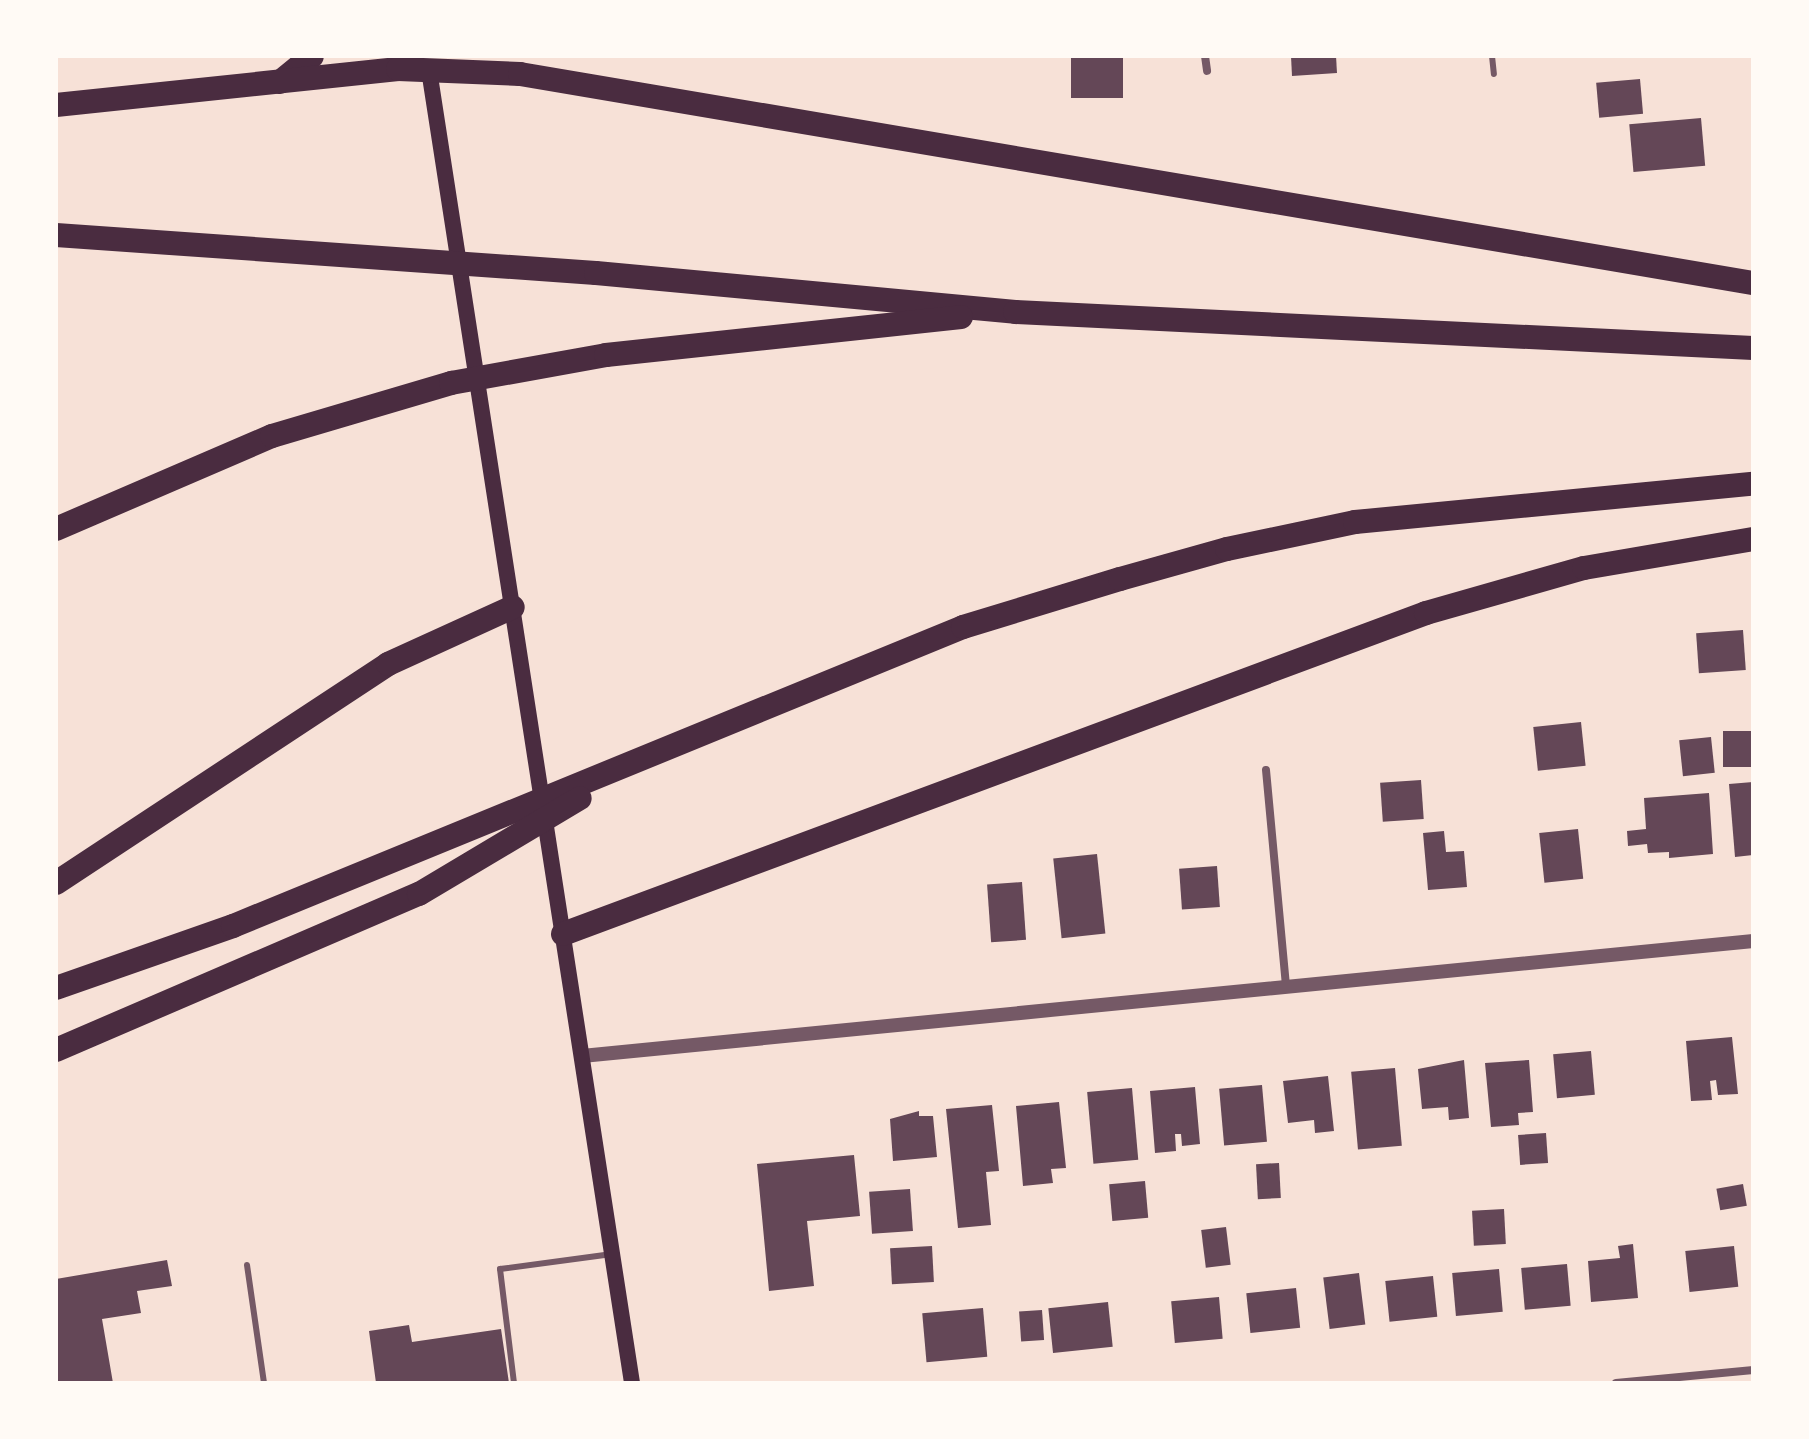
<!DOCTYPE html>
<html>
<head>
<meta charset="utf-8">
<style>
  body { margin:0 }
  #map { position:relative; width:1809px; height:1439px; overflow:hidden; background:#f7e1d7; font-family:Quicksand,sans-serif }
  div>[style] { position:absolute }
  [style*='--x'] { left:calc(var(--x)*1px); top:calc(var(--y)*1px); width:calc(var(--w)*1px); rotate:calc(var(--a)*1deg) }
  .building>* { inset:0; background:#644757; transform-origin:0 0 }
  .service>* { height:6px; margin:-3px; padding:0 3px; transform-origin:3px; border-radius:3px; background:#755966 }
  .minor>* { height:8px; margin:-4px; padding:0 4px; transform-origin:4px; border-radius:4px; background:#755966 }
  .tertiary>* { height:14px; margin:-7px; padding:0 7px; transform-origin:7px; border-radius:7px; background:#755966 }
  .secondary>* { height:16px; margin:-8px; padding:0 8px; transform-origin:8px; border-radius:8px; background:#4a2c40 }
  .motorway>* { height:24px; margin:-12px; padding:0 12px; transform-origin:12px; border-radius:12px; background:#4a2c40 }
  span { translate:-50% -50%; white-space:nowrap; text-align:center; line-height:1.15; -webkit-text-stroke:6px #fffaf5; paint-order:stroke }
  .frame { position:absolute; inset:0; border:58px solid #fffaf5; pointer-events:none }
</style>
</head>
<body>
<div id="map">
  <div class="building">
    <i style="left:1071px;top:56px;width:52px;height:42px"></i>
    <i style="clip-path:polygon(1291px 56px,1336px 56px,1337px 73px,1292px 76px)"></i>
    <i style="left:1640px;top:79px;width:35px;height:44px;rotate:85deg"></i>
    <i style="left:1701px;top:118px;width:48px;height:72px;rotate:85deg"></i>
    <i style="left:1743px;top:630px;width:40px;height:47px;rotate:86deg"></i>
    <i style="left:1581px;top:722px;width:44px;height:48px;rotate:84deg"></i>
    <i style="left:1753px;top:731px;width:36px;height:30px;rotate:90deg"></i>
    <i style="left:1711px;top:737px;width:36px;height:32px;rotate:84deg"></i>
    <i style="left:1421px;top:780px;width:39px;height:41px;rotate:86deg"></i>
    <i style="clip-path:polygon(1753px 782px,1753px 855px,1735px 857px,1729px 784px)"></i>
    <i style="clip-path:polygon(1709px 793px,1713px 854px,1669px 858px,1669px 852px,1648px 853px,1647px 844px,1628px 846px,1627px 831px,1646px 829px,1644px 798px)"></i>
    <i style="left:1578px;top:829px;width:50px;height:39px;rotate:84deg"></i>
    <i style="clip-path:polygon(1444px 831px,1446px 852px,1464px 851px,1467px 887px,1428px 890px,1423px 833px)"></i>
    <i style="left:1097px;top:854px;width:80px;height:44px;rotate:84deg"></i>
    <i style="left:1217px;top:866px;width:41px;height:38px;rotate:86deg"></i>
    <i style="left:1022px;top:882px;width:58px;height:35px;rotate:86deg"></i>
    <i style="clip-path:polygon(1732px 1037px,1738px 1094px,1718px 1095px,1716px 1080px,1710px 1081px,1712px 1100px,1691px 1101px,1686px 1041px)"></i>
    <i style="left:1591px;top:1051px;width:44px;height:38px;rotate:85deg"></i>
    <i style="clip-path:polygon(1464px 1060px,1469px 1118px,1449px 1120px,1448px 1107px,1422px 1109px,1418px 1069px)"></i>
    <i style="clip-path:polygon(1529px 1060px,1533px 1112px,1518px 1113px,1519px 1125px,1491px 1127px,1485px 1063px)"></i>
    <i style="left:1395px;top:1068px;width:78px;height:44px;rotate:85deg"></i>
    <i style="clip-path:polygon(1328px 1076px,1334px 1131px,1315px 1133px,1314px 1120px,1288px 1123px,1283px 1081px)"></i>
    <i style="left:1262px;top:1085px;width:57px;height:43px;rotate:85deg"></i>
    <i style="clip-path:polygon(1195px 1087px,1200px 1144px,1182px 1146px,1181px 1134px,1175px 1134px,1176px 1151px,1155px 1153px,1150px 1091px)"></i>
    <i style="left:1132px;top:1088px;width:72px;height:45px;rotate:85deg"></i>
    <i style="clip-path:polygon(1059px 1102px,1066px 1168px,1051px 1169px,1053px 1183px,1023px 1186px,1016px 1106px)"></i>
    <i style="clip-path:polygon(992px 1105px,999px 1171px,986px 1172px,991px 1225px,958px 1228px,946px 1109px)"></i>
    <i style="clip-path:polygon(919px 1111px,919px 1116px,933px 1116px,937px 1157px,893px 1161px,890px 1119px)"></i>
    <i style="left:1546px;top:1133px;width:30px;height:28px;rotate:86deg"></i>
    <i style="clip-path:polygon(854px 1155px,860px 1216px,807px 1221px,814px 1286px,769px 1291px,757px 1164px)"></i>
    <i style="left:1279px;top:1163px;width:35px;height:23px;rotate:87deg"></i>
    <i style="left:1145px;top:1181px;width:37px;height:36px;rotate:85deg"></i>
    <i style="left:1743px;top:1184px;width:22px;height:27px;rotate:80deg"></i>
    <i style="left:910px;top:1189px;width:42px;height:41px;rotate:86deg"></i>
    <i style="left:1504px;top:1209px;width:35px;height:32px;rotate:87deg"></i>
    <i style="left:1226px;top:1227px;width:38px;height:25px;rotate:83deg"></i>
    <i style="clip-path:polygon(1633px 1244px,1638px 1298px,1591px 1302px,1588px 1261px,1620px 1258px,1618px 1246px)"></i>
    <i style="left:932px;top:1246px;width:36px;height:42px;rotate:87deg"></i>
    <i style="left:1734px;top:1246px;width:41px;height:49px;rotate:84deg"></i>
    <i style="clip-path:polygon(167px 1260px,172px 1286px,137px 1291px,141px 1313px,102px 1319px,113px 1383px,56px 1383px,56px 1279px)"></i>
    <i style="left:1567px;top:1264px;width:42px;height:46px;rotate:85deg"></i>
    <i style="left:1499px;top:1269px;width:43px;height:47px;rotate:85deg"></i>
    <i style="left:1359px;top:1273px;width:52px;height:36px;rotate:83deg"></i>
    <i style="left:1433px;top:1276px;width:41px;height:48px;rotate:84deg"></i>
    <i style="left:1296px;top:1288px;width:40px;height:50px;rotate:84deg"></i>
    <i style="left:1219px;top:1297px;width:42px;height:48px;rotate:85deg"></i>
    <i style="left:1108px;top:1302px;width:45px;height:60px;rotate:84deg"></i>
    <i style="left:983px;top:1308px;width:49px;height:61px;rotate:85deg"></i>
    <i style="left:1042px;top:1310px;width:30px;height:23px;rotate:86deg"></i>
    <i style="clip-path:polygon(409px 1325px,412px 1342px,501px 1329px,509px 1383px,376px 1383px,369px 1331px)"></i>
  </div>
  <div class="service">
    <i style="--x:1492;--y:56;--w:18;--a:84"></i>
    <i style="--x:247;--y:1265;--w:119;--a:81.8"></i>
    <i style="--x:514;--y:1383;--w:115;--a:-97"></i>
    <i style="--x:500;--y:1269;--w:113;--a:-7.6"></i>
  </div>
  <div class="minor">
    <i style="--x:1205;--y:56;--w:15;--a:82"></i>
    <i style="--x:1266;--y:770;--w:218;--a:84.7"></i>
    <i style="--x:1616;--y:1383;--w:138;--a:-5.4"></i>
  </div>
  <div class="tertiary">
    <i style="--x:582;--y:1056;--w:1177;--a:-5.61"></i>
  </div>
  <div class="secondary">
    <i style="--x:429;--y:70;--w:1329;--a:81.21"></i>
  </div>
  <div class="motorway">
    <i style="--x:280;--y:82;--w:41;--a:-39.1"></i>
    <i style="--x:56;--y:105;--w:344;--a:-6"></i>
    <i style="--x:398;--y:69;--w:122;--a:2.3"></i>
    <i style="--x:520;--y:74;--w:1251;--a:9.62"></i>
    <i style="--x:56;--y:235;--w:541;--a:4.03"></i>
    <i style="--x:596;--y:273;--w:421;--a:5.3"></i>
    <i style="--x:1015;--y:312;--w:739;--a:2.79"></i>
    <i style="--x:56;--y:529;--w:235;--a:-23.3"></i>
    <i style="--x:272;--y:436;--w:187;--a:-16.5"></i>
    <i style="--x:451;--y:383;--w:158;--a:-10.2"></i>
    <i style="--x:606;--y:355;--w:357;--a:-6.1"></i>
    <i style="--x:56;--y:883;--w:398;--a:-33.4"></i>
    <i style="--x:388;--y:664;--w:137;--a:-24.5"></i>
    <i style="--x:563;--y:934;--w:921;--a:-20.4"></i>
    <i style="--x:1426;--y:613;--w:164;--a:-15.9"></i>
    <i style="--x:1584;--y:568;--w:171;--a:-9.7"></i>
    <i style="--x:56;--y:988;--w:188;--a:-19.3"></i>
    <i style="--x:233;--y:926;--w:789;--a:-22.27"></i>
    <i style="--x:963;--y:627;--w:164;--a:-17"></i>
    <i style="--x:1120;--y:579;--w:111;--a:-15.7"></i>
    <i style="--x:1227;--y:549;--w:131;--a:-11.9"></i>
    <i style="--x:1355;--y:522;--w:400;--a:-5.5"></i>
    <i style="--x:56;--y:1050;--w:395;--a:-23.3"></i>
    <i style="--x:419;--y:894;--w:187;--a:-30.8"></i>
  </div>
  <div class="frame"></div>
</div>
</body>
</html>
